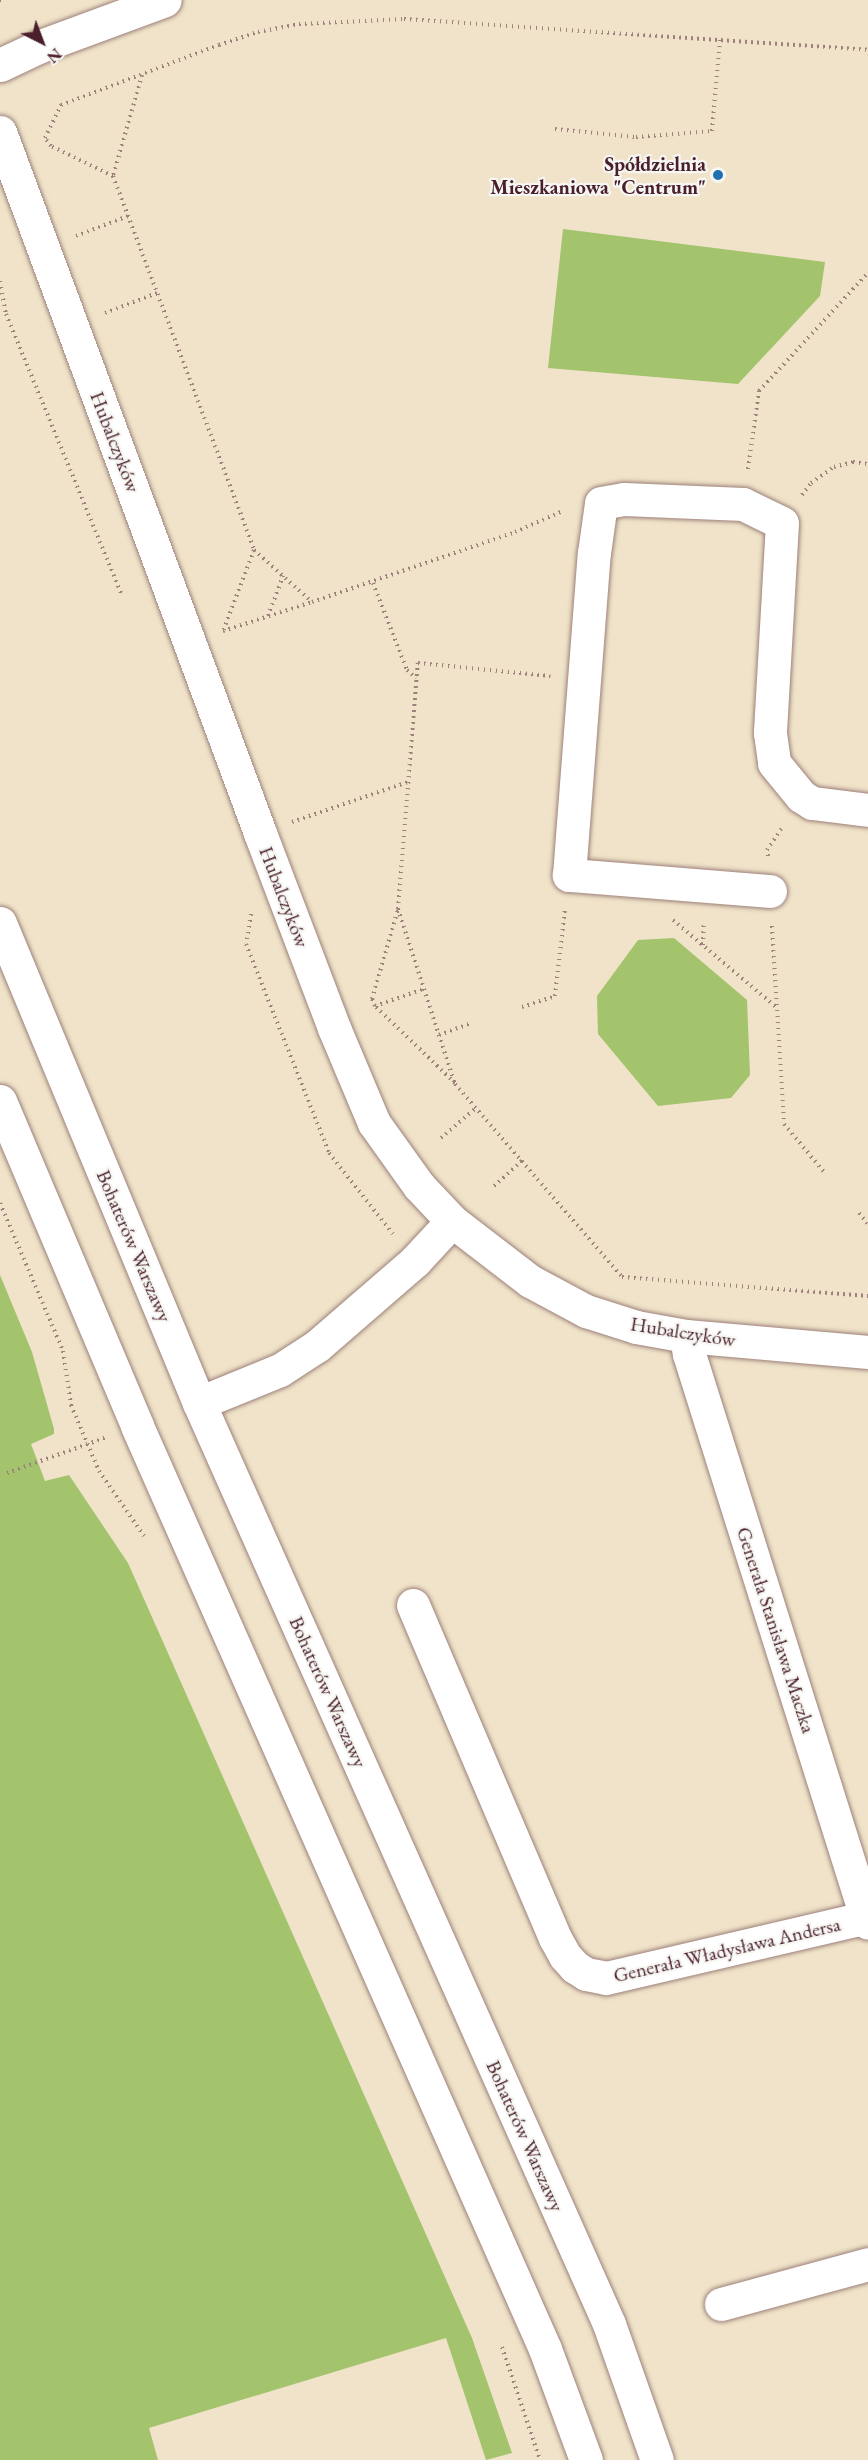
<!DOCTYPE html>
<html>
<head>
<meta charset="utf-8">
<style>
  body { margin:0 }
  #map { position:relative; width:868px; height:2460px; overflow:hidden; background:#f0e3c9; font-family:"EB Garamond",serif }
  div>[style] { position:absolute }
  [style*='--x'] { left:calc(var(--x)*1px); top:calc(var(--y)*1px); width:calc(var(--w)*1px); rotate:calc(var(--a)*1deg) }
  .green>* { inset:0; background:#a3c36c }
  .path>* { height:4px; margin-top:-2px; transform-origin:0; background:repeating-linear-gradient(90deg,#9d817a 0 1.5px,transparent 0 6px) }
  .roads { filter:drop-shadow(0 0 2px #9d817a) drop-shadow(0 0 2px #9d817a) }
  .minor>* { height:33px; margin:-16.5px; padding:0 16.5px; transform-origin:16.5px; border-radius:16.5px; background:#fff }
  .major>* { height:33px; margin:-16.5px; padding:0 16.5px; transform-origin:16.5px; border-radius:16.5px; background:#fff }
  .dots>* { width:16px; height:16px; translate:-50% -50%; box-sizing:border-box; border:3px solid #f6f6f2; border-radius:50% }
  span { translate:-50% -50%; white-space:nowrap; text-align:center; line-height:1.15; -webkit-text-stroke:4.5px #f6f6f2; paint-order:stroke }
  .poi-label { font-size:20px; color:#4a1f2b; font-weight:700 }
  .right { translate:-100% -50%; text-align:right }
  .street-label { font-size:20px; color:#4a1f2b }
  .north { position:absolute; left:12px; top:12px; width:60px; height:60px; -webkit-text-stroke:4px #f6f6f2; paint-order:stroke; rotate:138deg; font-size:16px; font-weight:700; line-height:24px; text-align:center; color:#4a1f2b }
  .north::after { content:''; display:block; margin:auto; width:21px; height:27px; background:#4a1f2b; clip-path:polygon(50% 0,100% 100%,50% 72%,0 100%) }
</style>
</head>
<body>
<div id="map">
  <div class="green">
    <i style="clip-path:polygon(563px 229px,825px 262px,820px 296px,738px 384px,548px 368px)"></i>
    <i style="clip-path:polygon(674px 938px,747px 1000px,750px 1075px,731px 1098px,658px 1106px,598px 1034px,597px 996px,638px 940px)"></i>
    <i style="clip-path:polygon(0 1275px,32px 1352px,54px 1429px,54px 1434px,31px 1444px,45px 1481px,69px 1475px,128px 1563px,472px 2338px,512px 2453px,486px 2460px,446px 2338px,149px 2428px,158px 2460px,0 2460px)"></i>
  </div>
  <div class="path">
    <i style="--x:0;--y:0;--w:1;--a:0"></i>
    <i style="--x:142;--y:75;--w:105;--a:106"></i>
    <i style="--x:113;--y:176;--w:400;--a:69.3"></i>
    <i style="--x:254;--y:550;--w:78;--a:41.9"></i>
    <i style="--x:312;--y:602;--w:215;--a:-19"></i>
    <i style="--x:515;--y:532;--w:52;--a:-23.6"></i>
    <i style="--x:555;--y:129;--w:81;--a:5.6"></i>
    <i style="--x:636;--y:137;--w:76;--a:-4.5"></i>
    <i style="--x:712;--y:131;--w:92;--a:-85"></i>
    <i style="--x:113;--y:176;--w:69;--a:-154.2"></i>
    <i style="--x:51;--y:146;--w:10;--a:-127"></i>
    <i style="--x:45;--y:138;--w:37;--a:-64"></i>
    <i style="--x:61;--y:105;--w:169;--a:-20.8"></i>
    <i style="--x:219;--y:45;--w:41;--a:-18.4"></i>
    <i style="--x:258;--y:32;--w:42;--a:-11"></i>
    <i style="--x:299;--y:24;--w:105;--a:-2.7"></i>
    <i style="--x:404;--y:19;--w:465;--a:3.8"></i>
    <i style="--x:76;--y:236;--w:56;--a:-21"></i>
    <i style="--x:0;--y:281;--w:34;--a:80"></i>
    <i style="--x:6;--y:314;--w:302;--a:67.6"></i>
    <i style="--x:105;--y:313;--w:56;--a:-21"></i>
    <i style="--x:748;--y:469;--w:79;--a:-82"></i>
    <i style="--x:759;--y:391;--w:161;--a:-47.3"></i>
    <i style="--x:802;--y:495;--w:15;--a:-53"></i>
    <i style="--x:811;--y:483;--w:28;--a:-35"></i>
    <i style="--x:834;--y:467;--w:20;--a:-15"></i>
    <i style="--x:853;--y:462;--w:15;--a:8"></i>
    <i style="--x:254;--y:550;--w:87;--a:110.9"></i>
    <i style="--x:223;--y:631;--w:94;--a:-18"></i>
    <i style="--x:373;--y:583;--w:93;--a:68.7"></i>
    <i style="--x:407;--y:670;--w:12;--a:42"></i>
    <i style="--x:268;--y:616;--w:43;--a:-69.4"></i>
    <i style="--x:292;--y:822;--w:123;--a:-19"></i>
    <i style="--x:768;--y:856;--w:6;--a:-99"></i>
    <i style="--x:767;--y:850;--w:29;--a:-56"></i>
    <i style="--x:398;--y:909;--w:184;--a:72"></i>
    <i style="--x:455;--y:1084;--w:255;--a:49.1"></i>
    <i style="--x:622;--y:1277;--w:247;--a:4.4"></i>
    <i style="--x:251;--y:914;--w:30;--a:99"></i>
    <i style="--x:246;--y:944;--w:225;--a:68.3"></i>
    <i style="--x:329;--y:1153;--w:103;--a:51.7"></i>
    <i style="--x:673;--y:920;--w:136;--a:40.2"></i>
    <i style="--x:772;--y:926;--w:198;--a:86.5"></i>
    <i style="--x:784;--y:1124;--w:62;--a:50.2"></i>
    <i style="--x:703;--y:945;--w:23;--a:-88"></i>
    <i style="--x:375;--y:1006;--w:52;--a:-19.1"></i>
    <i style="--x:522;--y:1007;--w:35;--a:-18"></i>
    <i style="--x:555;--y:996;--w:89;--a:-83.5"></i>
    <i style="--x:439;--y:1035;--w:33;--a:-20"></i>
    <i style="--x:455;--y:1083;--w:111;--a:-136.1"></i>
    <i style="--x:375;--y:1006;--w:8;--a:-113"></i>
    <i style="--x:372;--y:999;--w:94;--a:-73.9"></i>
    <i style="--x:398;--y:909;--w:247;--a:-85.4"></i>
    <i style="--x:418;--y:663;--w:133;--a:5.6"></i>
    <i style="--x:441;--y:1138;--w:46;--a:-40.6"></i>
    <i style="--x:494;--y:1186;--w:38;--a:-42"></i>
    <i style="--x:0;--y:1203;--w:161;--a:66.9"></i>
    <i style="--x:63;--y:1351;--w:55;--a:81.6"></i>
    <i style="--x:71;--y:1405;--w:72;--a:67"></i>
    <i style="--x:99;--y:1471;--w:79;--a:55.3"></i>
    <i style="--x:859;--y:1213;--w:14;--a:51"></i>
    <i style="--x:7;--y:1473;--w:104;--a:-19.7"></i>
    <i style="--x:502;--y:2347;--w:119;--a:71.4"></i>
  </div>
  <div class="roads">
    <div class="minor">
      <i style="--x:0;--y:65;--w:42;--a:-25.3"></i>
      <i style="--x:38;--y:47;--w:135;--a:-20.3"></i>
      <i style="--x:0;--y:132;--w:748;--a:69.65"></i>
      <i style="--x:260;--y:833;--w:209;--a:69.2"></i>
      <i style="--x:334;--y:1028;--w:103;--a:67.2"></i>
      <i style="--x:374;--y:1123;--w:77;--a:54.5"></i>
      <i style="--x:419;--y:1186;--w:48;--a:46.7"></i>
      <i style="--x:452;--y:1221;--w:98;--a:37.6"></i>
      <i style="--x:530;--y:1281;--w:64;--a:28.2"></i>
      <i style="--x:586;--y:1311;--w:52;--a:17.7"></i>
      <i style="--x:636;--y:1327;--w:51;--a:10.2"></i>
      <i style="--x:686;--y:1336;--w:183;--a:5"></i>
      <i style="--x:770;--y:891;--w:202;--a:-175.4"></i>
      <i style="--x:569;--y:875;--w:323;--a:-85.6"></i>
      <i style="--x:594;--y:553;--w:50;--a:-82"></i>
      <i style="--x:601;--y:503;--w:23;--a:-10"></i>
      <i style="--x:624;--y:499;--w:119;--a:2.4"></i>
      <i style="--x:743;--y:504;--w:43;--a:26"></i>
      <i style="--x:782;--y:523;--w:210;--a:93.3"></i>
      <i style="--x:770;--y:733;--w:30;--a:82"></i>
      <i style="--x:774;--y:763;--w:43;--a:50.7"></i>
      <i style="--x:801;--y:796;--w:13;--a:32"></i>
      <i style="--x:812;--y:803;--w:56;--a:7.1"></i>
      <i style="--x:686;--y:1336;--w:18;--a:81"></i>
      <i style="--x:689;--y:1354;--w:596;--a:72.54"></i>
      <i style="--x:199;--y:1403;--w:87;--a:-22.2"></i>
      <i style="--x:280;--y:1370;--w:44;--a:-33"></i>
      <i style="--x:317;--y:1346;--w:130;--a:-40.9"></i>
      <i style="--x:415;--y:1261;--w:54;--a:-47.2"></i>
      <i style="--x:413;--y:1605;--w:362;--a:66.9"></i>
      <i style="--x:555;--y:1938;--w:21;--a:61"></i>
      <i style="--x:565;--y:1956;--w:15;--a:48"></i>
      <i style="--x:575;--y:1967;--w:13;--a:32"></i>
      <i style="--x:586;--y:1974;--w:20;--a:11"></i>
      <i style="--x:606;--y:1978;--w:269;--a:-13.1"></i>
      <i style="--x:721;--y:2304;--w:152;--a:-15.2"></i>
    </div>
    <div class="major">
      <i style="--x:0;--y:923;--w:520;--a:67.48"></i>
      <i style="--x:199;--y:1403;--w:1008;--a:66"></i>
      <i style="--x:609;--y:2324;--w:144;--a:70.6"></i>
      <i style="--x:0;--y:1101;--w:353;--a:67.1"></i>
      <i style="--x:137;--y:1426;--w:1009;--a:66.15"></i>
      <i style="--x:545;--y:2349;--w:118;--a:69.7"></i>
    </div>
  </div>
  <div class="dots">
    <i style="left:718px;top:175px;background:#1f6fb2"></i>
  </div>
  <div class="poi-label">
    <span class="right" style="left:706px;top:176px">Spółdzielnia<br>Mieszkaniowa "Centrum"</span>
  </div>
  <div class="street-label">
    <span style="left:115px;top:442px;rotate:69deg">Hubalczyków</span>
    <span style="left:284px;top:897px;rotate:69deg">Hubalczyków</span>
    <span style="left:134px;top:1246px;rotate:67deg">Bohaterów Warszawy</span>
    <span style="left:683px;top:1332px;rotate:9deg">Hubalczyków</span>
    <span style="left:776px;top:1630px;rotate:72deg">Generała Stanisława Maczka</span>
    <span style="left:328px;top:1692px;rotate:66deg">Bohaterów Warszawy</span>
    <span style="left:727px;top:1950px;rotate:-13deg">Generała Władysława Andersa</span>
    <span style="left:525px;top:2136px;rotate:66deg">Bohaterów Warszawy</span>
  </div>
  <div class="north">N</div>
</div>
</body>
</html>
